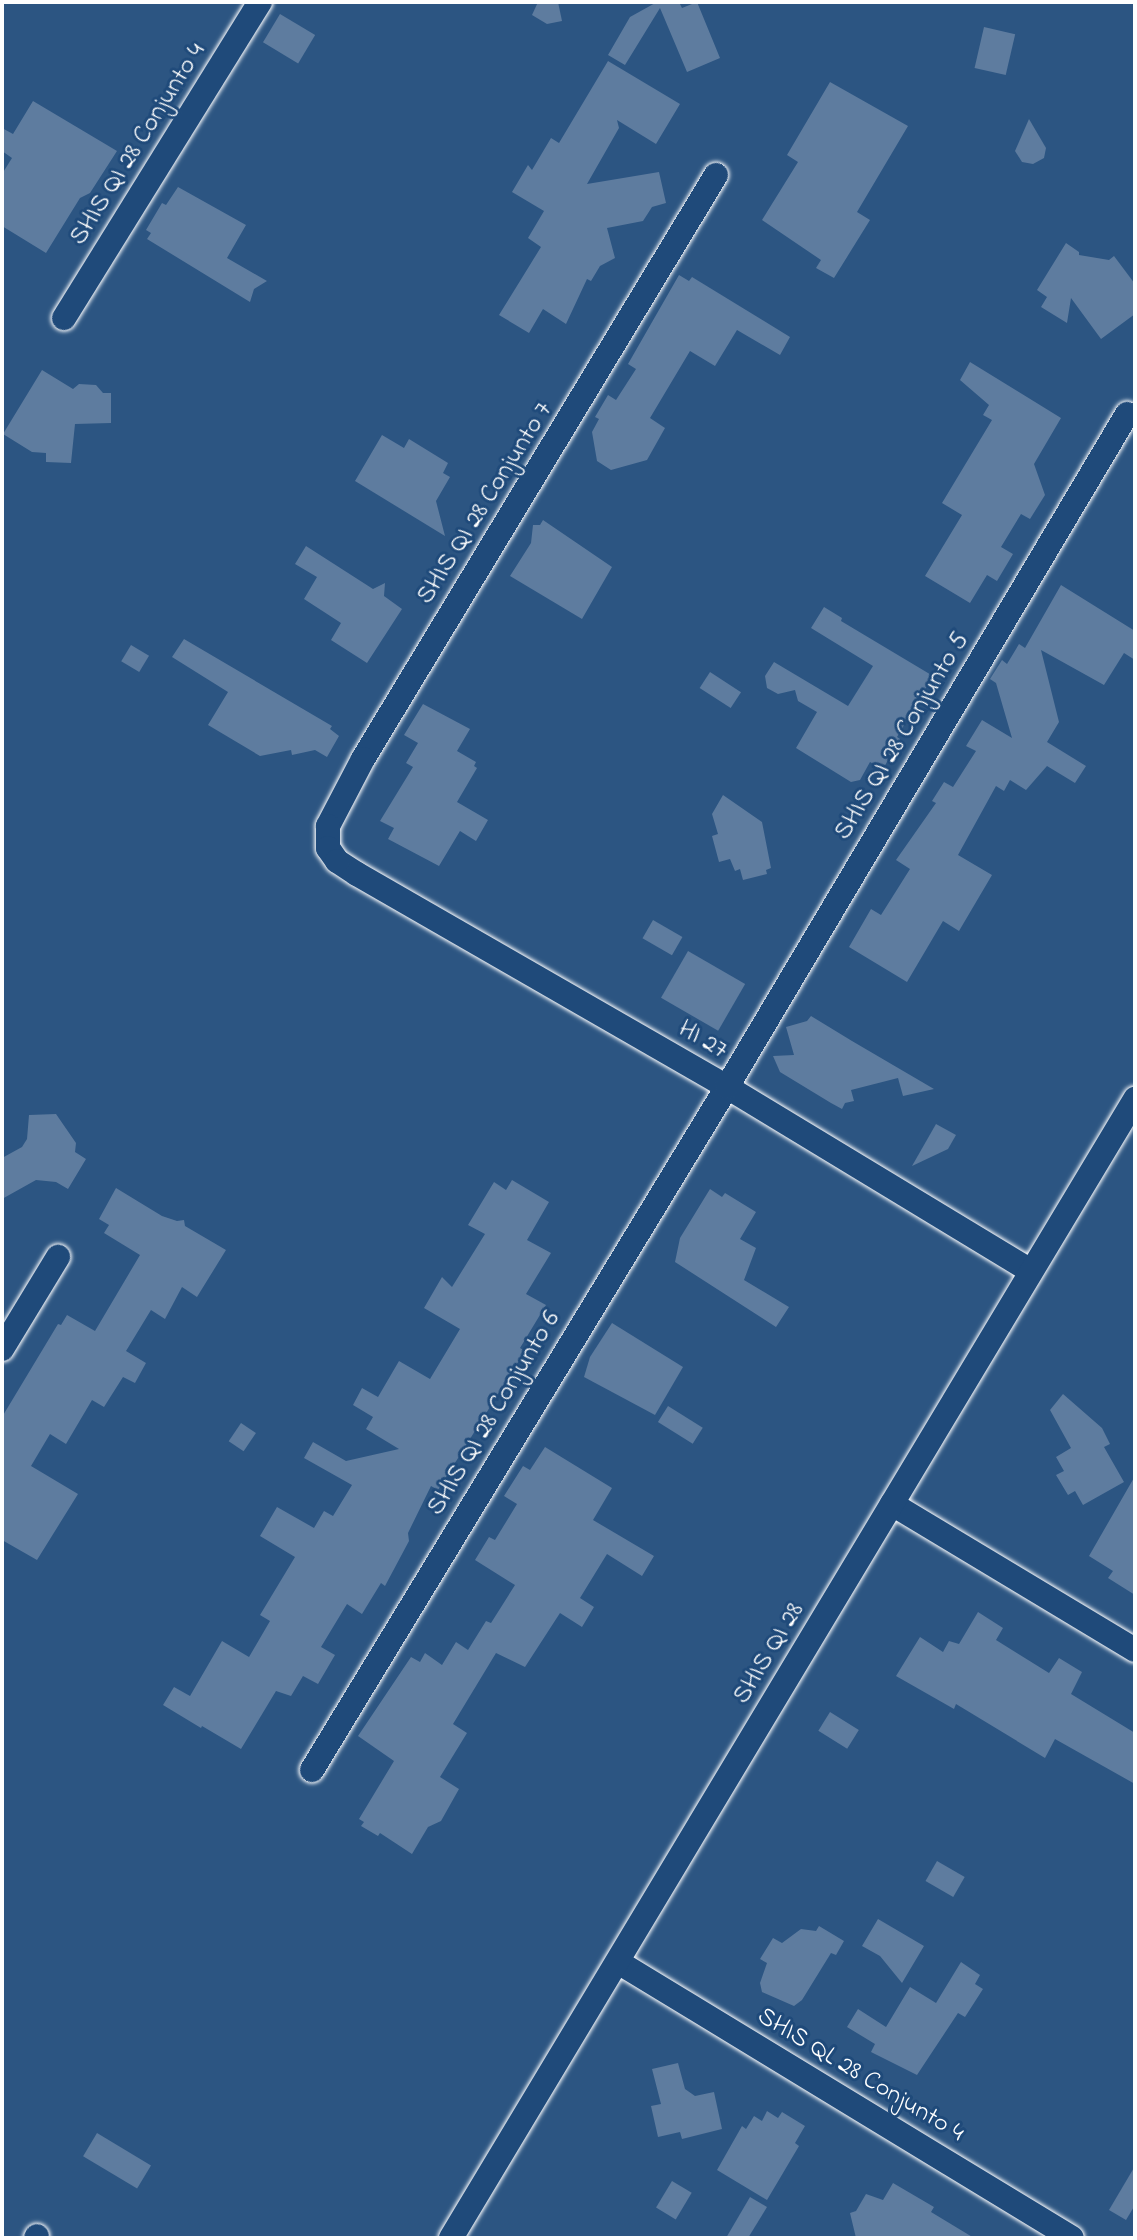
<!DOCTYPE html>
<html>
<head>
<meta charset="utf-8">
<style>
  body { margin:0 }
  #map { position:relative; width:1137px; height:2240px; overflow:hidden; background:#2c5582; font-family:"Indie Flower",sans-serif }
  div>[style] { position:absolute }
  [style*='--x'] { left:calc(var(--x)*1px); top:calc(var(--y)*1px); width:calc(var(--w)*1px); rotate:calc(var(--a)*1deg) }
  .building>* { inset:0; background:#5e7c9f; transform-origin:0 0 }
  .roads { filter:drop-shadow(0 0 2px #fff) drop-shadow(0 0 2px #fff) }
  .minor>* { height:24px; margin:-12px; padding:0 12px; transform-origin:12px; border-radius:12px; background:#1f4a7a }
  span { translate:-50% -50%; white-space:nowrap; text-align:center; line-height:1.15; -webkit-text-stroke:6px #1f4a7a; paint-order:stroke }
  .street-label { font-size:26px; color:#fff }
  .frame { position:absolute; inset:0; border:4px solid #fff; pointer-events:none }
</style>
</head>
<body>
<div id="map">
  <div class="building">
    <i style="clip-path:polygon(538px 2px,558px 2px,562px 21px,547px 24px,532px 15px)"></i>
    <i style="clip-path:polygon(657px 2px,679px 2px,682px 8px,697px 2px,720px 58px,687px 72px,660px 8px,625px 65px,608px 55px,630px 17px)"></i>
    <i style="left:280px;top:14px;width:41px;height:33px;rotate:31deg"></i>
    <i style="left:984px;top:27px;width:32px;height:42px;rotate:13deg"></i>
    <i style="clip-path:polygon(608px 61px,680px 104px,656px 144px,617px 120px,619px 128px,587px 184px,659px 172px,666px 203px,652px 207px,643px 221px,607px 228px,615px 258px,600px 266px,591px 281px,587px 279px,566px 324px,543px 309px,529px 333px,499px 315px,541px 247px,528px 238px,544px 211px,512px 192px,528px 165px,532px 170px,551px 138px,559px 143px)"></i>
    <i style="clip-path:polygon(830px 82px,908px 126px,857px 212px,870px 220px,834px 278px,816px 268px,821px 260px,762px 220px,798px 162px,787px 155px)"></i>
    <i style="clip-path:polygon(33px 101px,117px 151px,90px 193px,80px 198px,46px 253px,2px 226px,2px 174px,12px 158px,2px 151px,2px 128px,13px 134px)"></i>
    <i style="clip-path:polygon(1029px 119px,1046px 148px,1044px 158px,1033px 164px,1022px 162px,1015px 151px)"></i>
    <i style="clip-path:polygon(178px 187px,246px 225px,227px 258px,267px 281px,254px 289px,250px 302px,147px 239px,151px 233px,146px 230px,162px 203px,166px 205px)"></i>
    <i style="clip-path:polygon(1066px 243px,1079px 252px,1079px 255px,1109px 260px,1114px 256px,1135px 284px,1135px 314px,1101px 339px,1071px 298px,1067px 323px,1041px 307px,1047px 297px,1037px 290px)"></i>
    <i style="clip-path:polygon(679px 275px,689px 281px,692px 277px,790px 337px,780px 355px,737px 330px,715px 366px,690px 351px,650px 418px,665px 428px,647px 460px,611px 470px,597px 461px,592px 432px,599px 419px,595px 417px,608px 395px,616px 400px,636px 369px,628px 364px)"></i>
    <i style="clip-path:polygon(970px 362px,1061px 418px,1034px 464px,1045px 495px,1030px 519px,1021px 514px,1001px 547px,1013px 554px,997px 581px,987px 575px,970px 603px,925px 576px,962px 515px,942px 503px,992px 420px,983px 415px,989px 405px,960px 380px)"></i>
    <i style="clip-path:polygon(42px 370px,73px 389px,79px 384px,96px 385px,103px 393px,111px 393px,111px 423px,75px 424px,71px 463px,46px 462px,46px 453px,32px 452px,3px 434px)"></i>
    <i style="clip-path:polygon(382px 435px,404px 448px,409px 439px,448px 463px,443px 473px,450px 477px,436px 501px,445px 536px,355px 481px)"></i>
    <i style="clip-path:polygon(543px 520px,612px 567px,582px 619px,510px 576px,531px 543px,533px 525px,540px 525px)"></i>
    <i style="clip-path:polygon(306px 546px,373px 589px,385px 583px,384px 596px,402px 609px,367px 663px,331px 640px,341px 623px,304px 599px,317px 577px,295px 564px)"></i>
    <i style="clip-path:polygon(1061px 585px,1135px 631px,1135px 660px,1124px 653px,1104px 685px,1041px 650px,1059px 722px,1047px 742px,1086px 766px,1075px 783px,1047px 766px,1026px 790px,1010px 780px,1004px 791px,996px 786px,958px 855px,992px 875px,959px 931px,943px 921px,907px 982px,849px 947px,871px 909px,881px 915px,910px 869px,896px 860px,936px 803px,932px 801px,944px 782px,953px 787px,976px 751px,966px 746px,982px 720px,1012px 738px,996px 683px,990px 679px,1002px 660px,1007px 664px,1019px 644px,1025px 648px)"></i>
    <i style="clip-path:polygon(824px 607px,842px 618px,841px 621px,933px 676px,897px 737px,900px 739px,883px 769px,870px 762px,860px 780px,851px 782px,796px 748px,817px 712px,798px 701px,795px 690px,778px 694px,767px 688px,765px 676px,774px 662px,848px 706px,873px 666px,811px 628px)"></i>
    <i style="clip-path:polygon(184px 639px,332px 726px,330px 729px,339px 736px,327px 757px,315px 750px,292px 755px,291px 750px,260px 756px,208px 725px,228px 692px,172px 657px)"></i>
    <i style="left:131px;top:645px;width:21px;height:19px;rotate:31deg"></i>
    <i style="left:710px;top:672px;width:37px;height:19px;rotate:33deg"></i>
    <i style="clip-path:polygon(423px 704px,470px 729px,457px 751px,476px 762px,474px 766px,477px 768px,457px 802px,488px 820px,476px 841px,460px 831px,439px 866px,388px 839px,394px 828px,380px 821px,413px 767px,406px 763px,418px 743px,404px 735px)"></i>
    <i style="clip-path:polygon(723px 795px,762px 822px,771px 868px,766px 870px,767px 874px,743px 880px,740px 869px,735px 871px,730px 859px,719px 862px,712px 836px,718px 834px,712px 814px)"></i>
    <i style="left:653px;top:920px;width:34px;height:21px;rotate:30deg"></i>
    <i style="left:688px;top:951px;width:66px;height:54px;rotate:30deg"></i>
    <i style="clip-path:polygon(811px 1016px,852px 1041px,934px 1089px,903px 1096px,898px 1078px,851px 1090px,854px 1101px,845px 1103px,842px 1109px,831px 1103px,780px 1072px,773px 1056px,794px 1055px,786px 1027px,807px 1021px)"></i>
    <i style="clip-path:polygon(56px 1114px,76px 1143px,75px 1152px,86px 1159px,68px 1189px,56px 1182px,36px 1180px,2px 1199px,2px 1158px,22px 1147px,27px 1139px,29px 1115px)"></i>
    <i style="clip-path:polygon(936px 1124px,956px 1135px,948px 1149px,912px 1166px)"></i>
    <i style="clip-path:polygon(512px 1180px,549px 1202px,527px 1240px,551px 1253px,526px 1294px,546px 1305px,520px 1348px,525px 1351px,438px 1490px,431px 1486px,408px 1533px,409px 1541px,385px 1586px,381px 1583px,362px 1614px,347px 1604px,321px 1647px,335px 1655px,318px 1684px,303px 1676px,291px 1696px,276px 1691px,241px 1749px,202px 1726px,201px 1728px,163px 1705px,174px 1687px,190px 1696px,222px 1641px,249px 1657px,270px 1621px,260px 1615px,295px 1557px,260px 1536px,277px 1507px,314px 1528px,324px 1511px,333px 1516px,352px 1485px,304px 1458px,313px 1442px,346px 1461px,399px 1449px,366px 1429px,373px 1417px,353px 1405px,362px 1388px,378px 1397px,399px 1361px,430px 1379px,460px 1329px,424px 1308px,442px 1277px,452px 1287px,485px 1234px,468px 1225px,494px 1182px,506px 1190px)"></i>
    <i style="clip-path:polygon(116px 1188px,162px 1216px,177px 1221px,184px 1220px,185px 1226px,226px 1250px,197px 1297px,182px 1287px,165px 1319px,151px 1310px,126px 1351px,146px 1363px,135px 1383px,123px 1377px,104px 1407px,92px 1400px,66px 1444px,50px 1434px,31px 1466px,78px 1494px,37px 1560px,2px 1540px,2px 1417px,58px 1324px,61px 1325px,67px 1315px,95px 1331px,140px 1255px,104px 1233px,109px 1225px,99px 1219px)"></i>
    <i style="clip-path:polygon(710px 1189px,722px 1197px,725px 1193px,756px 1212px,740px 1239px,756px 1248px,744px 1280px,789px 1307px,776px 1327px,675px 1262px,680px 1238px)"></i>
    <i style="clip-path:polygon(612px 1323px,683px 1367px,655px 1415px,584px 1377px,590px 1357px)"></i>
    <i style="clip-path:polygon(1063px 1394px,1102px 1428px,1110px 1444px,1104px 1447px,1124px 1482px,1083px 1505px,1075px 1491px,1068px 1495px,1056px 1475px,1064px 1471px,1056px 1457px,1071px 1448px,1050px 1410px)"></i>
    <i style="left:668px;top:1406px;width:41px;height:19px;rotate:32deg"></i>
    <i style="left:241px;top:1423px;width:18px;height:22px;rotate:34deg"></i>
    <i style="clip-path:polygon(545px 1447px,612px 1488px,593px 1520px,654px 1556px,642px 1576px,607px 1554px,580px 1598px,594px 1607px,582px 1627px,560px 1613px,525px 1667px,496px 1653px,453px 1724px,467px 1733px,440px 1777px,459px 1789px,441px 1821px,428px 1827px,412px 1854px,380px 1833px,378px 1836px,361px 1826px,364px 1822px,359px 1819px,394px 1761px,358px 1736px,411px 1657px,420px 1662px,425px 1653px,442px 1665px,456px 1642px,468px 1650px,486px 1621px,491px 1623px,515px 1585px,475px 1560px,489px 1537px,495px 1540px,517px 1504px,504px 1496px,523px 1466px,530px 1470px)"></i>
    <i style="clip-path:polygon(1135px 1476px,1135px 1595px,1108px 1578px,1113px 1571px,1089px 1556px)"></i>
    <i style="clip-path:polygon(978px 1612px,1003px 1628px,996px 1640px,1049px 1673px,1059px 1658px,1082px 1672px,1071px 1694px,1135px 1733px,1135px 1784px,1055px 1739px,1045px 1758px,956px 1704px,954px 1709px,896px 1676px,920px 1637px,943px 1652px,949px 1641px,959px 1644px)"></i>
    <i style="left:830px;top:1712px;width:34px;height:22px;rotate:32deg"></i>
    <i style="left:937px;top:1861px;width:32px;height:23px;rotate:30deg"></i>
    <i style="clip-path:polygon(878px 1919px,924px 1946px,902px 1983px,880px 1956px,862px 1946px)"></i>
    <i style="clip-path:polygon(819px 1926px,844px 1941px,836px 1955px,831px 1953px,802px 2000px,794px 2006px,762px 1992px,760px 1983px,767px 1963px,760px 1959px,773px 1938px,782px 1943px,801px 1929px,816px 1931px)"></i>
    <i style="clip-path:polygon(961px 1962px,980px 1975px,975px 1984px,983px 1989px,965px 2017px,958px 2013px,917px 2075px,871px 2052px,875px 2044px,847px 2027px,858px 2009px,886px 2027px,910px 1987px,936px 2003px)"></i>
    <i style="clip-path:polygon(678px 2063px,685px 2089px,695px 2096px,714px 2092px,722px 2129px,682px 2139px,680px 2132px,658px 2137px,651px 2106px,661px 2104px,652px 2069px)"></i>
    <i style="clip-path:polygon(767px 2111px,778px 2118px,782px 2112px,805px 2126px,795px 2143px,799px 2146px,767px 2200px,717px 2170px,742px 2126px,746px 2129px,754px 2116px,762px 2121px)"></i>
    <i style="left:97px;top:2133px;width:63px;height:27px;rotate:31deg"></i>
    <i style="clip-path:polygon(1135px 2166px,1135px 2205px,1126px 2220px,1109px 2210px)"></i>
    <i style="left:672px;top:2181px;width:23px;height:31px;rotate:31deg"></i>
    <i style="clip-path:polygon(893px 2183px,934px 2207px,931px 2212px,974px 2238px,856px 2238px,850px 2213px,856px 2211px,866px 2194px,883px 2200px)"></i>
    <i style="clip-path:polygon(750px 2197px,767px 2207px,748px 2238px,726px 2238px)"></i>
  </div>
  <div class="roads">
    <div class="minor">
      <i style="--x:716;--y:175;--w:682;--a:121.15"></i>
      <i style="--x:363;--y:759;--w:76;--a:117.6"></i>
      <i style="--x:328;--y:826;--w:22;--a:90"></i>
      <i style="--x:328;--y:848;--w:16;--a:55"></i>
      <i style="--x:337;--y:861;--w:24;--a:33"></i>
      <i style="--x:357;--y:874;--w:427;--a:29.9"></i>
      <i style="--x:727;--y:1087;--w:355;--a:31.2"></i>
      <i style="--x:64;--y:318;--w:372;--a:-58.2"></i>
      <i style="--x:2;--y:1349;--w:108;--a:-58.7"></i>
      <i style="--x:892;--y:1504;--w:283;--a:31"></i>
      <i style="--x:312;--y:1770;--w:799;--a:-58.72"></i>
      <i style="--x:727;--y:1087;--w:783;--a:-59.27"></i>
      <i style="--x:618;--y:1962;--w:531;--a:31.3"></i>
      <i style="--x:36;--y:2238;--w:2;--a:-63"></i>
      <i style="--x:451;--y:2238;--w:1329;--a:-59.01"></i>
    </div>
  </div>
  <div class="street-label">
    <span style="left:139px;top:145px;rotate:-58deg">SHIS QI 28 Conjunto 4</span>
    <span style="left:486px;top:504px;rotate:-58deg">SHIS QI 28 Conjunto 7</span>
    <span style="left:903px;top:737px;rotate:-59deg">SHIS QI 28 Conjunto 5</span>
    <span style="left:702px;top:1041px;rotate:30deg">HI 27</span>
    <span style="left:495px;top:1414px;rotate:-59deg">SHIS QI 28 Conjunto 6</span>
    <span style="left:770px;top:1654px;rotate:-59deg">SHIS QI 28</span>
    <span style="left:860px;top:2076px;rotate:31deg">SHIS QL 28 Conjunto 4</span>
  </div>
  <div class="frame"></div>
</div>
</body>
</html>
